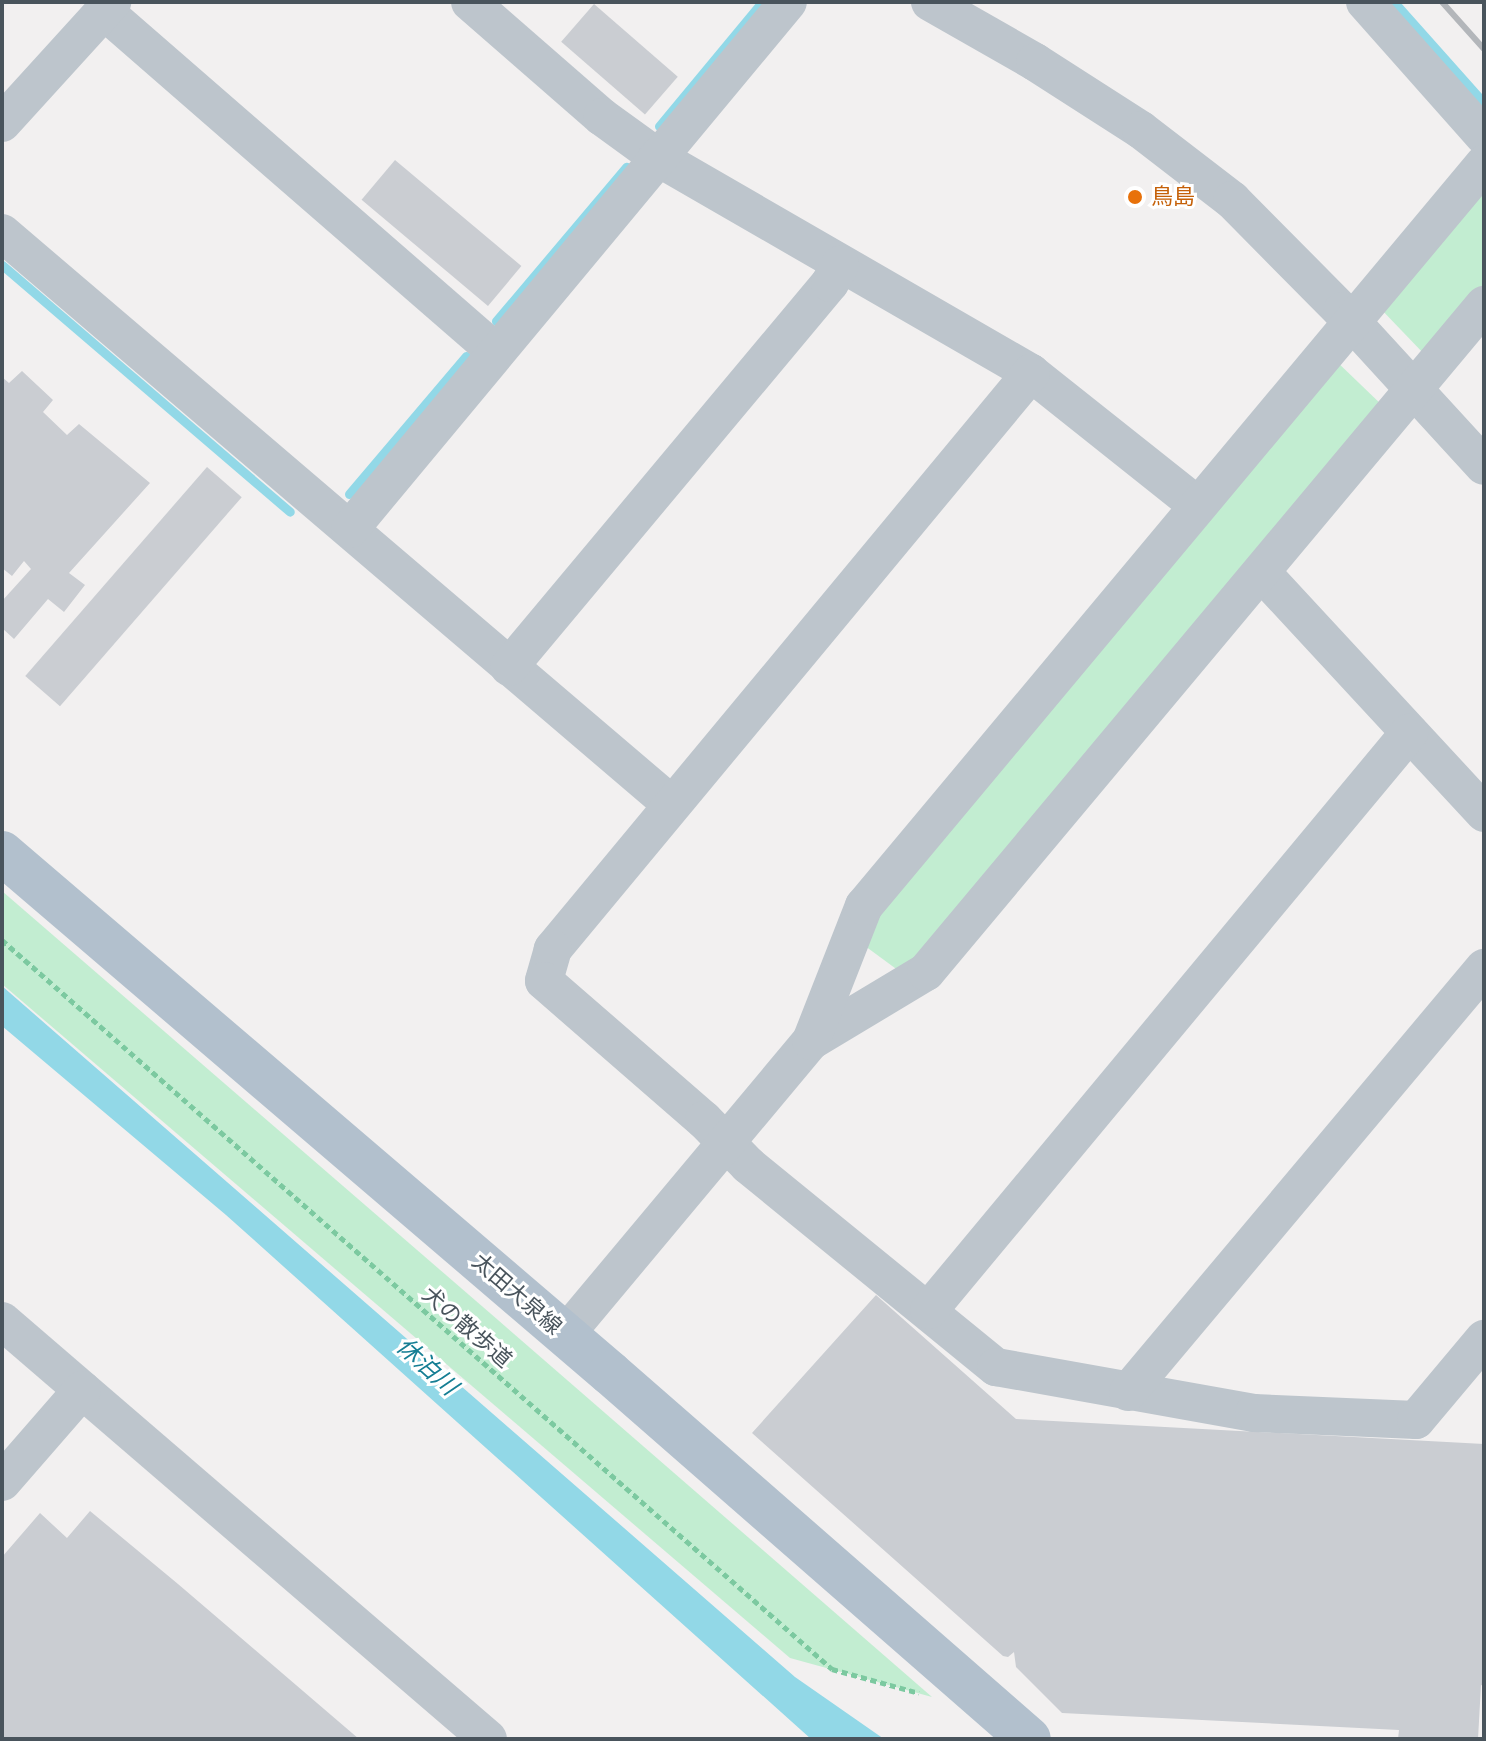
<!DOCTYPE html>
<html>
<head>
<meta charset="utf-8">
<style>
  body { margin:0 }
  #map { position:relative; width:1486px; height:1741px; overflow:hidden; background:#f2f0f0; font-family:"PT Sans","Noto Sans JP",sans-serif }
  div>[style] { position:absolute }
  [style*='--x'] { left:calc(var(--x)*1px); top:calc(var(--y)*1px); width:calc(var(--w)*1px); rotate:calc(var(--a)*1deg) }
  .green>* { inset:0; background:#c2edd1 }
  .water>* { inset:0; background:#92d8e7 }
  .stream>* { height:9px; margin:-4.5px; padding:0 4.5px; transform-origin:4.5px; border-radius:4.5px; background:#92d8e7 }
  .building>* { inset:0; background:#cacdd2; transform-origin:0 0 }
  .path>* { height:5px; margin-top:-2.5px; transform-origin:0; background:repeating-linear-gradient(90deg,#7cc9a0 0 6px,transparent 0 10px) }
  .minor>* { height:38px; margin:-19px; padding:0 19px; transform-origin:19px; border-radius:19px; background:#bdc5cc }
  .major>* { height:44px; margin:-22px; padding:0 22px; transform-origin:22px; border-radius:22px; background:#b2c0cd }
  .rail>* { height:6px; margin:-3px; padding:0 3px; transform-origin:3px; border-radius:3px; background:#b3b6ba }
  .dots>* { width:22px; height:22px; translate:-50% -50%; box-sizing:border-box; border:4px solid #fff; border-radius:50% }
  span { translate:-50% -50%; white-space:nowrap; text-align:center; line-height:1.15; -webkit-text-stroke:6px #fff; paint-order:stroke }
  .food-label { font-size:22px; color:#c56008 }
  .left { translate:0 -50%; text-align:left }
  .street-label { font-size:22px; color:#49545c }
  .water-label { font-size:24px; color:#157e94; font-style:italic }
  .frame { position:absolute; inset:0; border:4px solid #49545c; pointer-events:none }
</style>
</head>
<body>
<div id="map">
  <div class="green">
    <i style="clip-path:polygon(1484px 184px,1484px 287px,1426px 356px,1378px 306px)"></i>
    <i style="clip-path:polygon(1333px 358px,1385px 408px,950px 929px,899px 971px,865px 946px,875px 914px)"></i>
    <i style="clip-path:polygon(2px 891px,498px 1320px,932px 1697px,790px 1658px,2px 984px)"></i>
  </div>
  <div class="water">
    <i style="clip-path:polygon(2px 986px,795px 1677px,884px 1739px,811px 1739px,226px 1215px,2px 1026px)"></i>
  </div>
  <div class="stream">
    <i style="--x:1394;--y:2;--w:135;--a:48.3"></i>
    <i style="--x:659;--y:126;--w:161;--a:-50.3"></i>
    <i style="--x:2;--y:265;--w:379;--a:40.6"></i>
    <i style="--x:496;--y:321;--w:202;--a:-49.8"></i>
    <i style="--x:349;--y:494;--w:181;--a:-49.7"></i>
  </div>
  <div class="building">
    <i style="left:594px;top:4px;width:111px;height:50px;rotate:41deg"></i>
    <i style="left:395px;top:160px;width:165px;height:52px;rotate:40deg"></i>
    <i style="clip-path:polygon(22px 371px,53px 400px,43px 412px,67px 435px,79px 424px,150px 483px,69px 573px,85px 585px,64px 612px,48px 599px,14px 639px,2px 628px,2px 601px,31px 569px,24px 561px,12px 576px,2px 568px,2px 377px,9px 383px)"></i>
    <i style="left:207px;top:467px;width:46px;height:277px;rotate:41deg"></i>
    <i style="clip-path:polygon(876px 1295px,1016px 1419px,1484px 1444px,1484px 1686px,1481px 1685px,1478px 1739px,1398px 1739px,1399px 1730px,1062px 1713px,1016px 1667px,1014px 1652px,1008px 1657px,1003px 1656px,752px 1433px)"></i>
    <i style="clip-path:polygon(90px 1511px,178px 1584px,359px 1739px,2px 1739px,2px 1557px,40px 1513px,67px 1538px)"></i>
  </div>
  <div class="path">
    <i style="--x:2;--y:940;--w:1105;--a:41.29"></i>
    <i style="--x:832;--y:1669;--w:90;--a:15.4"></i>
  </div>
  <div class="minor">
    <i style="--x:470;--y:2;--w:175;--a:41.1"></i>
    <i style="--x:602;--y:117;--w:68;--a:36"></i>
    <i style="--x:657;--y:157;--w:432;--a:30"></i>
    <i style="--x:1031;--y:373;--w:212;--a:38.5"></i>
    <i style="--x:930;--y:2;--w:121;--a:29.7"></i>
    <i style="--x:1035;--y:62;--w:126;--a:32.7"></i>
    <i style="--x:1141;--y:130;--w:115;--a:37.6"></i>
    <i style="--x:1232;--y:200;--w:156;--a:45.3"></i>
    <i style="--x:1342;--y:311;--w:210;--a:47.5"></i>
    <i style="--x:1365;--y:2;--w:179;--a:48.4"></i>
    <i style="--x:104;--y:11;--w:520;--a:41.02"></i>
    <i style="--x:2;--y:123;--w:164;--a:-47.7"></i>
    <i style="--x:2;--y:233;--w:880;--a:40.48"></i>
    <i style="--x:1031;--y:373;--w:749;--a:129.69"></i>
    <i style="--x:553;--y:949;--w:33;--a:106"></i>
    <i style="--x:544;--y:981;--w:212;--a:41"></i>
    <i style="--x:704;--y:1120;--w:63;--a:45.6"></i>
    <i style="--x:748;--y:1165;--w:320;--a:39.2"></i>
    <i style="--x:996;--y:1367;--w:262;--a:10.1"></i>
    <i style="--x:1254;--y:1413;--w:162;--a:2.5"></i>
    <i style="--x:1416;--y:1420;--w:106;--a:-50"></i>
    <i style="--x:350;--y:529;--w:685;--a:-50.27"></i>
    <i style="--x:1262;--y:573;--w:327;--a:47.2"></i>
    <i style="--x:509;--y:667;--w:500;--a:-50.11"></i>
    <i style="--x:830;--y:283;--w:21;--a:-61"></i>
    <i style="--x:811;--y:1041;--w:134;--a:-31"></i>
    <i style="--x:926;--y:972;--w:870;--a:-50.08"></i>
    <i style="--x:929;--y:1310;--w:751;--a:-50.24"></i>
    <i style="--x:2;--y:1321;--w:641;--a:40.7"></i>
    <i style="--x:565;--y:1335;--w:383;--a:-50.1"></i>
    <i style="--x:811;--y:1041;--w:145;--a:-68.6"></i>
    <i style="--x:864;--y:906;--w:967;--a:-50.12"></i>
    <i style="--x:1128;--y:1392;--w:554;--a:-49.98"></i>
    <i style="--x:2;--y:1482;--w:122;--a:-49"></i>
  </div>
  <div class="major">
    <i style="--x:2;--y:853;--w:800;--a:40.54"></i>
    <i style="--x:610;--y:1373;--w:556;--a:41.14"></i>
  </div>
  <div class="rail">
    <i style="--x:1442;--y:2;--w:63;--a:48.2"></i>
  </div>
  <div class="dots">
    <i style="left:1135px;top:197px;background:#e8710a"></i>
  </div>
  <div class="food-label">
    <span class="left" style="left:1151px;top:197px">鳥島</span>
  </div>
  <div class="street-label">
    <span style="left:517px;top:1294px;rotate:41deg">太田大泉線</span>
    <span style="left:467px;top:1327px;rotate:41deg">犬の散歩道</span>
  </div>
  <div class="water-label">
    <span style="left:427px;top:1366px;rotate:42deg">休泊川</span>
  </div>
  <div class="frame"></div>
</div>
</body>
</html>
